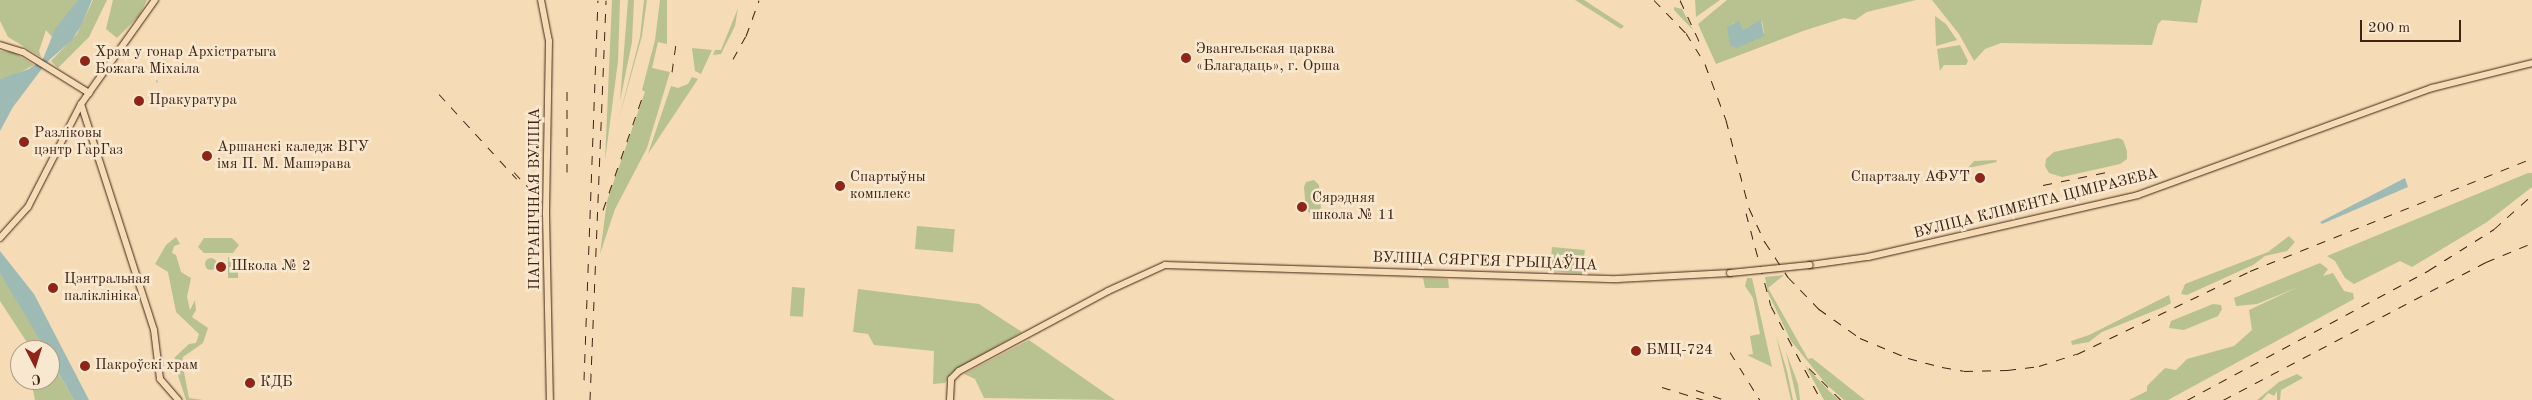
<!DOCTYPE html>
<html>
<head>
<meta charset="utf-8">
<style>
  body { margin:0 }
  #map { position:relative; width:2532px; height:400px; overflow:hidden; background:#f5dcb6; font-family:"Old Standard TT",serif }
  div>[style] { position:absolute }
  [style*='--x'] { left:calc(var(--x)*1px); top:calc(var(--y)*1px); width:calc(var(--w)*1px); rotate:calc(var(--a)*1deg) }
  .green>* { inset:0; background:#b8c190; transform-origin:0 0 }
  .round { border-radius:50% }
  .water>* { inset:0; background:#9dbab4 }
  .stream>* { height:1px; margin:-0.5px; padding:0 0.5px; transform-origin:0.5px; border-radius:0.5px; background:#9dbab4 }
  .roads { filter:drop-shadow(0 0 1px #412213) drop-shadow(0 0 1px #412213) }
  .major>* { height:6px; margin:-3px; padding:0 3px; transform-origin:3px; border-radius:3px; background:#f5dcb6 }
  .rail>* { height:1px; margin-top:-0.5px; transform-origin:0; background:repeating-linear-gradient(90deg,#412213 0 9px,transparent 0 18px) }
  .bridges { filter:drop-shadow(0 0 1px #412213) drop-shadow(0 0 1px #412213) }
  .major-bridge>* { height:6px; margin:-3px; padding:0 3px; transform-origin:3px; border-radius:3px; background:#f5dcb6 }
  .dots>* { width:14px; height:14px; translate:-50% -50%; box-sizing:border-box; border:2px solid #f8e8d0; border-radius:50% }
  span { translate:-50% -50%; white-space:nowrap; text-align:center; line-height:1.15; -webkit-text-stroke:5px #f8e8d0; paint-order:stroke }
  .poi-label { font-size:15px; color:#412213 }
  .left { translate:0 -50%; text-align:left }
  .right { translate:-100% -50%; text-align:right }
  .street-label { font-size:15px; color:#412213 }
  .north { position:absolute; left:10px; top:340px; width:50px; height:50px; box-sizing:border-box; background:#f8e8d0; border:1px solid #af9984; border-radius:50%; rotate:175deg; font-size:14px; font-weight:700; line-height:20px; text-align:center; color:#412213 }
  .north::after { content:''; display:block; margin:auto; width:18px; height:22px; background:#8f2418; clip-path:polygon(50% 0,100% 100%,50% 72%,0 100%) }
  .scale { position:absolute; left:2360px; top:20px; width:101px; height:22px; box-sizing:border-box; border:2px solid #412213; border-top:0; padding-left:6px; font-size:15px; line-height:18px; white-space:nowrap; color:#412213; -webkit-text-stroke:4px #f8e8d0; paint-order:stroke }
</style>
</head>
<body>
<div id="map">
  <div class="green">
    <i style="clip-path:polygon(0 0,78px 0,52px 37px,46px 30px,39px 51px,41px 57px,8px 37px,0 21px)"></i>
    <i style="clip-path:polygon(93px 0,107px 0,89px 37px,58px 68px,51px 61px,77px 34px)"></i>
    <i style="clip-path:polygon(113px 0,147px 0,139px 16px,117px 38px,106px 29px)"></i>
    <i style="clip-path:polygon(612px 0,620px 0,618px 61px,605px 161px)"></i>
    <i style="clip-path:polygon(628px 0,634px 0,632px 42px,620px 101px)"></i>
    <i style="clip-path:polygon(644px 0,647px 0,642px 36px,618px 122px,640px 37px)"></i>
    <i style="clip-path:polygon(660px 0,667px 0,667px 44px,658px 42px,652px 68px,670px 72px,647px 148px,615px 209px,600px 254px,607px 201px,645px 92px,642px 90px,655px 40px)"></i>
    <i style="clip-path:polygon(1575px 0,1584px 0,1624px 26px,1621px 29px)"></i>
    <i style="clip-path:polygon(1695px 0,1720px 0,1696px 17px)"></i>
    <i style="clip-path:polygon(evenodd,1727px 0,1916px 0,1867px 12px,1855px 20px,1844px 18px,1803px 31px,1716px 64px,1698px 24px,1727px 0,1762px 21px,1764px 33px,1740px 46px,1731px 26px,1734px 23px,1743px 30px,1762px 21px)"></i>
    <i style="clip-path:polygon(1932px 0,2202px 0,2197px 23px,2162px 20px,2158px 24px,2152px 45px,2001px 43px,1985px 49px,1974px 61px,1959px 34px)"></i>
    <i style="clip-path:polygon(1674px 7px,1682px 9px,1693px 30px,1674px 10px)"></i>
    <i style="clip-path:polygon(738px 8px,735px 26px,721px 54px,713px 55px,715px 50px,721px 50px)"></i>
    <i style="clip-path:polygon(1935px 16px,1946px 24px,1957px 40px,1936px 46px)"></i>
    <i style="clip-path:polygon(1960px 45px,1968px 61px,1966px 65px,1944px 65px,1940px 71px,1937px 49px)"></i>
    <i style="clip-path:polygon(692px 48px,712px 50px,701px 74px,695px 71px)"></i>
    <i style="clip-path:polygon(0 51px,13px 52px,34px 65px,11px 77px,0 79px)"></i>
    <i style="clip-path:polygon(692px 77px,698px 79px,648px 154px,671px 86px,678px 88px,688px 84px)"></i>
    <i style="clip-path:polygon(2118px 138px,2123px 140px,2127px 151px,2127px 159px,2120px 164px,2062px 177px,2049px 173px,2045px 166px,2046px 159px,2054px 152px)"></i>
    <i style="clip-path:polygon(1996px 160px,1997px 162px,1968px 168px,1974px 161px)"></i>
    <i style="clip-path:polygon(2528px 173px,2532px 173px,2532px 187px,2487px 222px,2412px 267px,2400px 261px,2354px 284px,2345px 278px,2335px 261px,2327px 256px)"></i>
    <i style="clip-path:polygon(1314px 180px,1319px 185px,1321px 208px,1313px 216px,1306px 210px,1304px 187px,1306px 182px)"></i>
    <i style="left:917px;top:226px;width:38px;height:23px;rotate:5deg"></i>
    <i style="clip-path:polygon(2289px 236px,2295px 242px,2287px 251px,2265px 256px,2253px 265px,2187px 295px,2181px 294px,2185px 284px,2268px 252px)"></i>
    <i style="clip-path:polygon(176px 237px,180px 244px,174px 246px,172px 253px,176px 255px,181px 272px,191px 278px,187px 297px,190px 310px,195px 300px,196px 310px,192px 317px,208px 328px,203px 343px,183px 357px,182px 362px,189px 398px,203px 400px,186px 400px,174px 363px,175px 357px,189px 344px,196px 343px,199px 334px,176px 312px,168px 272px,155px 264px,166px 245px)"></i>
    <i style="clip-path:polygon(232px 238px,239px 245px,233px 253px,204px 253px,198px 247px,204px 238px)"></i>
    <i style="left:1552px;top:247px;width:33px;height:24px;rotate:5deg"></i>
    <i style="left:228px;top:257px;width:10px;height:21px"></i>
    <i class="round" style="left:205px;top:258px;width:12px;height:12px"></i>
    <i style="clip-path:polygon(2320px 263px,2328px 269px,2323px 276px,2333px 273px,2344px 291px,2353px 293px,2354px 299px,2168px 400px,2129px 400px,2147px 391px,2147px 386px,2165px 368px,2176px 370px,2187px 359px,2234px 346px,2252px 330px,2249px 310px,2298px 287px,2257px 304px,2236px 306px,2234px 298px)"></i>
    <i style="clip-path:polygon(0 273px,21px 303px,46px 350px,32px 350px,0 301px)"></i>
    <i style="clip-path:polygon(1784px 275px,1768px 288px,1808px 359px,1812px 358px,1865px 400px,1844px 400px,1826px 384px,1791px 341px,1768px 293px,1765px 277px)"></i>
    <i style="clip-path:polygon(1423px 278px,1448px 279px,1449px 288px,1425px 288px)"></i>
    <i style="clip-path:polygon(1747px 278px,1752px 278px,1772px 367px,1747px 355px,1753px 354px,1750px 336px,1760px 334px,1753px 298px,1745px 286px)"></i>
    <i style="left:792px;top:287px;width:13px;height:29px;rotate:4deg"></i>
    <i style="clip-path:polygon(858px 289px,979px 304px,1022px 332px,951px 373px,945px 383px,933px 384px,934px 351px,874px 345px,868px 334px,853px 332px)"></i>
    <i style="clip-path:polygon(2169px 295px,2171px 303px,2166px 306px,2102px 332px,2089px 342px,2072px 345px,2071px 341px,2089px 335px)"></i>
    <i style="clip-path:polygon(2213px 304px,2221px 305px,2222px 309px,2218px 316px,2184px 330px,2169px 328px,2171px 321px)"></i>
    <i style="clip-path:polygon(1776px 335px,1787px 371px,1793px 400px,1791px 400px)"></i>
    <i style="clip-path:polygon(1029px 340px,1115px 400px,984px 398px,975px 379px,964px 374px)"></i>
    <i style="clip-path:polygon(1786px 352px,1798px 384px,1800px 400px,1797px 400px)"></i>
    <i style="clip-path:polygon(50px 358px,52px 362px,74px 400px,35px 400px,31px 380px,50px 380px)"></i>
    <i style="clip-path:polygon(1805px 365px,1828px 390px,1839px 400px,1824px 400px)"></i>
    <i style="clip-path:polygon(2297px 374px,2303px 378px,2281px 390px,2280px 400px,2277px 400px,2277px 391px,2274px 396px,2268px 393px,2262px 400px,2257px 400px,2279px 382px)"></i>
  </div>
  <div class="water">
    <i style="clip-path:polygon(78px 0,92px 0,81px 26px,72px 40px,47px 62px,13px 107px,0 131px,0 79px,29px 69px,43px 59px,55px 29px)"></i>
    <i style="clip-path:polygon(1761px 20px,1764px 36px,1737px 48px,1730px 45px,1727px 27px,1739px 21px,1743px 30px)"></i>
    <i style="clip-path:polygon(2405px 178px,2408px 187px,2322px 224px,2320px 222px)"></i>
    <i style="clip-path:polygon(0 251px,34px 294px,89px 400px,74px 400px,50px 358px,50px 350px,46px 350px,0 273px)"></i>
  </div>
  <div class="stream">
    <i style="--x:156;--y:80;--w:2;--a:63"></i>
    <i style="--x:158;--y:91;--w:1;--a:-90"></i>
  </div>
  <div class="roads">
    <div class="major">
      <i style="--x:541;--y:0;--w:42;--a:79"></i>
      <i style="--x:549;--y:41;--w:173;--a:91"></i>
      <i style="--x:546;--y:214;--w:186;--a:88.8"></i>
      <i style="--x:0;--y:45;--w:24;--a:17"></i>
      <i style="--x:23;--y:52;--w:78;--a:31.8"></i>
      <i style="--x:81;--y:104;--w:237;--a:72.1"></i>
      <i style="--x:154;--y:330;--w:49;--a:83"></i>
      <i style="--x:160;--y:379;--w:28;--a:49"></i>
      <i style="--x:0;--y:238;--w:42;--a:-47.9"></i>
      <i style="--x:28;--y:207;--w:116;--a:-62.8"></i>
      <i style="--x:81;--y:104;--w:128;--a:-54.6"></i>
      <i style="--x:1810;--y:265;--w:59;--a:-7.9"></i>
      <i style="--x:1868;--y:257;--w:277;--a:-12.9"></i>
      <i style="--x:2138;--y:195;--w:313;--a:-20"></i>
      <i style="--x:2432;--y:88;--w:103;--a:-14"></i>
      <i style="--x:950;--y:400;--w:21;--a:-87"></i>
      <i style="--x:951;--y:379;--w:11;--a:-45"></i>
      <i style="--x:959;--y:371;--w:169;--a:-28.2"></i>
      <i style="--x:1108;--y:291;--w:63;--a:-24.5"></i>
      <i style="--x:1165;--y:265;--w:453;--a:1.8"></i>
      <i style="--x:1618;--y:279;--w:112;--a:-3.1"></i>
    </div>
  </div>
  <div class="rail">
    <i style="--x:1654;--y:0;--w:46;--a:45.9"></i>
    <i style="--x:1686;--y:33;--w:36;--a:58"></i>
    <i style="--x:1705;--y:64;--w:60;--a:69.4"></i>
    <i style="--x:1726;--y:120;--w:91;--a:75.4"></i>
    <i style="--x:1749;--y:208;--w:38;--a:65"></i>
    <i style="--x:1765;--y:242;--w:42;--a:56.7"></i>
    <i style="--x:1788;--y:277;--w:45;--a:45.9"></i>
    <i style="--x:1819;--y:309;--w:50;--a:35.3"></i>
    <i style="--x:1860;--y:338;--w:52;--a:22.6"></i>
    <i style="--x:1908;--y:358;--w:35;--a:15"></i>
    <i style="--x:1942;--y:367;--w:22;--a:10"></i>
    <i style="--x:1964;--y:371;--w:43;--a:-1.3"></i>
    <i style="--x:2007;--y:370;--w:32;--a:-7"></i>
    <i style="--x:2039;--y:366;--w:40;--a:-18"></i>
    <i style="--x:2077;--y:354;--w:192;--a:-25.6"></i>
    <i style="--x:2250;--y:271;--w:304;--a:-21.8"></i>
    <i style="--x:1680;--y:0;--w:47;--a:65.1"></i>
    <i style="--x:733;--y:59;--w:26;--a:-61"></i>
    <i style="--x:746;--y:36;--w:38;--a:-70"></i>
    <i style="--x:672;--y:72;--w:29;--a:-82"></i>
    <i style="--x:439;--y:94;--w:115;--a:47.5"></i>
    <i style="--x:514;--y:172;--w:41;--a:47"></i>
    <i style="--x:567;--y:172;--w:89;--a:-90"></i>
    <i style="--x:2043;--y:185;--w:70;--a:-11.5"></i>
    <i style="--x:603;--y:210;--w:119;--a:-70.8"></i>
    <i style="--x:1746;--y:213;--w:96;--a:75"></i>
    <i style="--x:1771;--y:306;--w:106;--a:62"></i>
    <i style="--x:1730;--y:352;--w:57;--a:58"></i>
    <i style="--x:1809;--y:368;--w:45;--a:45"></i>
    <i style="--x:584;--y:380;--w:380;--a:-87.9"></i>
    <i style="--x:1662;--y:387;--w:44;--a:17.2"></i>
    <i style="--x:1696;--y:390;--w:31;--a:19"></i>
    <i style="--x:590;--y:400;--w:400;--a:-87.7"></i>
    <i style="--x:2187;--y:400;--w:275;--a:-28.2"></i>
    <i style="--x:2429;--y:270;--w:77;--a:-32.2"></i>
    <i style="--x:2494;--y:229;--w:51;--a:-41.8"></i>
    <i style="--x:2223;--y:400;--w:297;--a:-27.7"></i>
    <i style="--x:2486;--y:262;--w:50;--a:-22.4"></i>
  </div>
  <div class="bridges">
    <div class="major-bridge">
      <i style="--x:1730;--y:273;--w:80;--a:-5.7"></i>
    </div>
  </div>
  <div class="dots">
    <i style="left:1186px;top:58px;background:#8f2418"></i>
    <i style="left:85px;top:61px;background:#8f2418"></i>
    <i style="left:139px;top:101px;background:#8f2418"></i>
    <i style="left:24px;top:142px;background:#8f2418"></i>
    <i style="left:207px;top:156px;background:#8f2418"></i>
    <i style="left:1980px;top:178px;background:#8f2418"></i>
    <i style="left:840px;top:186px;background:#8f2418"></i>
    <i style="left:1302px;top:207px;background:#8f2418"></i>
    <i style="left:221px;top:267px;background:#8f2418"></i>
    <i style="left:53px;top:288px;background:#8f2418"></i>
    <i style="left:1636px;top:351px;background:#8f2418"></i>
    <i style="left:85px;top:366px;background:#8f2418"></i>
    <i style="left:250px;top:383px;background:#8f2418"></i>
  </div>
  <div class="poi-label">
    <span class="left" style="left:1196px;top:58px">Эвангельская царква<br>«Благадаць», г. Орша</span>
    <span class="left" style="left:95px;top:61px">Храм у гонар Архістратыга<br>Божага Міхаіла</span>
    <span class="left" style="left:149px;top:101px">Пракуратура</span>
    <span class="left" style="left:34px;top:142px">Разліковы<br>цэнтр ГарГаз</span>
    <span class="left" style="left:217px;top:156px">Аршанскі каледж ВГУ<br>імя П. М. Машэрава</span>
    <span class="left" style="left:850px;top:186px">Спартыўны<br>комплекс</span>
    <span class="right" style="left:1970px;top:178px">Спартзалу АФУТ</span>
    <span class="left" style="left:1312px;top:207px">Сярэдняя<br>школа № 11</span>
    <span class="left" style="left:231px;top:267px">Школа № 2</span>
    <span class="left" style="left:64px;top:288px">Цэнтральная<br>паліклініка</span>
    <span class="left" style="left:1646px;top:351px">БМЦ-724</span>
    <span class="left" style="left:95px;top:366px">Пакроўскі храм</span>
    <span class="left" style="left:260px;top:383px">КДБ</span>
  </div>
  <div class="street-label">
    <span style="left:536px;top:199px;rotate:-90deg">ПАГРАНІЧНАЯ ВУЛІЦА</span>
    <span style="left:2036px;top:204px;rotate:-14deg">ВУЛІЦА КЛІМЕНТА ЦІМІРАЗЕВА</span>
    <span style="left:1485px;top:262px;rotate:2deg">ВУЛІЦА СЯРГЕЯ ГРЫЦАЎЦА</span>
  </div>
  <div class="north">С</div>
  <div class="scale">200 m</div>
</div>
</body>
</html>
